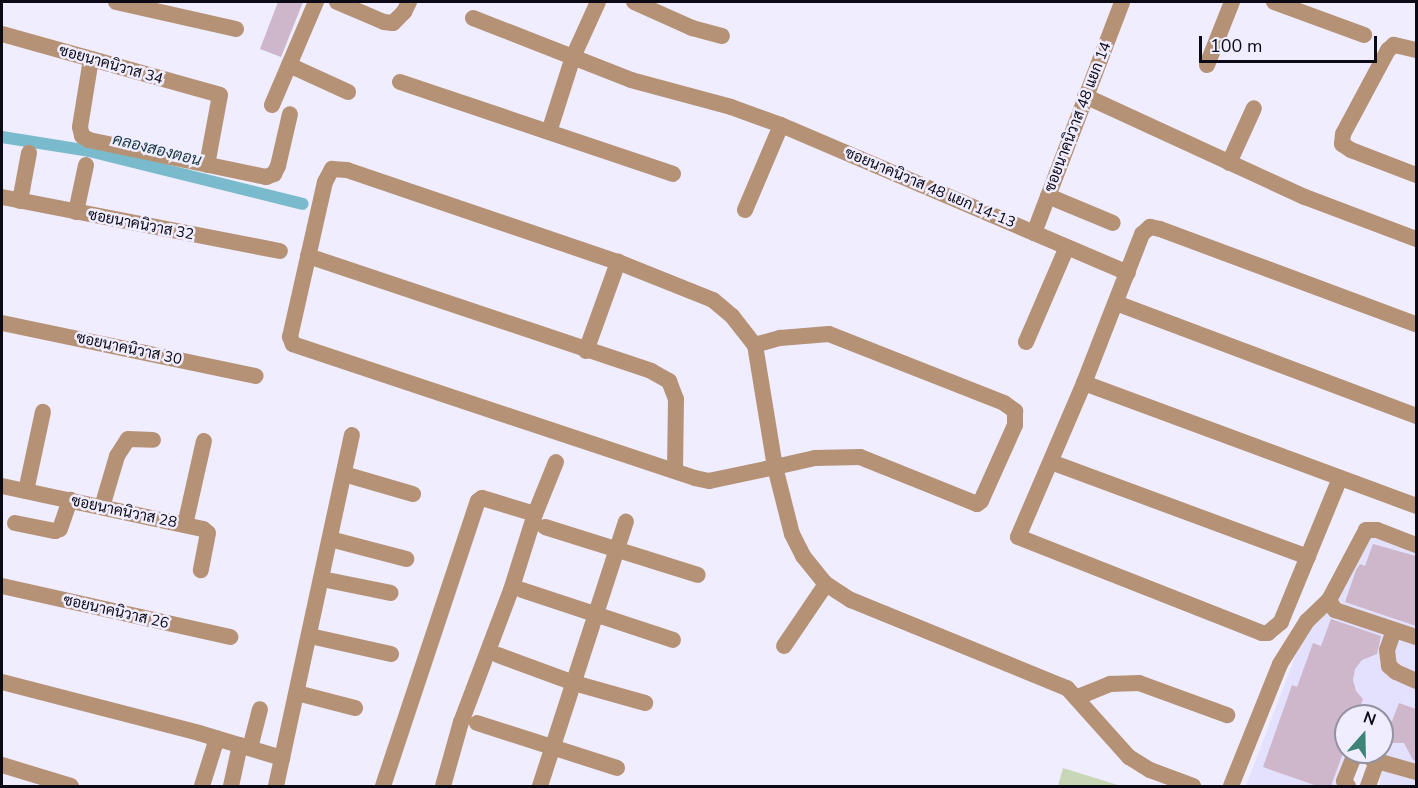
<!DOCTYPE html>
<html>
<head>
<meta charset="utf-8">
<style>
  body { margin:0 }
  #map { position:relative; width:1418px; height:788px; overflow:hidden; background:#efedff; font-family:"Nunito Sans",Sarabun,sans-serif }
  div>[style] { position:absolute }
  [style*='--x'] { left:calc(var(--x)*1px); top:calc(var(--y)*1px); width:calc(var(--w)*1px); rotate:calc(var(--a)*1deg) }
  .built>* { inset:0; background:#e4e1ff }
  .green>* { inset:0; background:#c8d8b7 }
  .canal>* { height:12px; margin:-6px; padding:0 6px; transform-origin:6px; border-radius:6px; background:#79bbcc }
  .building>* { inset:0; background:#ceb6cb }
  .minor>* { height:16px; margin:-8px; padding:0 8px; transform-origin:8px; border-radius:8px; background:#b59275 }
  span { translate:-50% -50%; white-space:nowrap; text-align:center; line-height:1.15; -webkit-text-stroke:5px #efedff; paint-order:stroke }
  .street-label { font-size:15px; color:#0c0a14 }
  .water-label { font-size:16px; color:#173840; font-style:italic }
  .frame { position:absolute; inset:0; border:3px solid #0c0a14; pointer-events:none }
  .north { position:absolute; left:1334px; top:704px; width:60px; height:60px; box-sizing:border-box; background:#efedff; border:2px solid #9492a1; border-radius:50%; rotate:20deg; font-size:16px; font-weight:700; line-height:24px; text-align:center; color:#0c0a14 }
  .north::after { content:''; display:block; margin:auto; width:21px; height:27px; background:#3e8378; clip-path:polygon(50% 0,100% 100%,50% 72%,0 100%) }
  .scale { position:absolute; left:1199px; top:36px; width:178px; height:27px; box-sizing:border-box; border:3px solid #0c0a14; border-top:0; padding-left:8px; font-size:18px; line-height:21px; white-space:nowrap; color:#0c0a14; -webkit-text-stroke:4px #efedff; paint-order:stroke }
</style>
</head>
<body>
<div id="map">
  <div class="built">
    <i style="clip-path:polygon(1371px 526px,1416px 540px,1416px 786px,1380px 786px,1381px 755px,1374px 752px,1382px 752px,1382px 716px,1346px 716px,1346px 752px,1364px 752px,1351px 786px,1246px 786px,1312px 612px)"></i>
  </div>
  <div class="green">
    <i style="clip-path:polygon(1063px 768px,1121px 786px,1058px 786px)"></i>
  </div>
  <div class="canal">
    <i style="--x:2;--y:137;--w:88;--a:9.1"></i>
    <i style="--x:89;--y:151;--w:220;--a:13.9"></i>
  </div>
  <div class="building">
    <i style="clip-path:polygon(278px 2px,303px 2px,281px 57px,260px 49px)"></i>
    <i style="clip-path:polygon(1373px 544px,1416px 556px,1416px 626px,1345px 602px,1356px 570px,1360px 564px,1365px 566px)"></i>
    <i style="clip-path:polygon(1331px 619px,1381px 636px,1377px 654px,1362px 660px,1355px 669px,1353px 680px,1356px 691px,1363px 699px,1357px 716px,1346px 716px,1346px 745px,1331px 786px,1317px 786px,1263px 767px,1292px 685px,1297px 687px,1313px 643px,1321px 646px)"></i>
    <i style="clip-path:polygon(1399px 703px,1416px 709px,1416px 761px,1413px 760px,1404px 743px,1389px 743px,1383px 735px,1385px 726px,1392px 721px)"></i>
  </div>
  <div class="minor">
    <i style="--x:116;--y:2;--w:123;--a:12.7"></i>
    <i style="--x:337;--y:2;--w:51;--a:23.1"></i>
    <i style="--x:384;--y:22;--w:9;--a:6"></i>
    <i style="--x:393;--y:23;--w:16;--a:-45"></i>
    <i style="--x:404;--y:12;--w:11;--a:-63"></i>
    <i style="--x:634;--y:2;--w:64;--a:24.1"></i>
    <i style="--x:692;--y:28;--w:31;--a:15"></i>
    <i style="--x:1274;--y:2;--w:96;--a:20.1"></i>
    <i style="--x:473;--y:18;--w:170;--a:21.4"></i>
    <i style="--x:631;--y:80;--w:104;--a:15.1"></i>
    <i style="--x:731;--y:107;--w:53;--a:19.8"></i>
    <i style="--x:781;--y:125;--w:377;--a:23.1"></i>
    <i style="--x:2;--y:34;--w:226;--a:15.6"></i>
    <i style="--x:220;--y:95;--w:71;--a:100.5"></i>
    <i style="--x:1416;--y:50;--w:23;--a:-167"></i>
    <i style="--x:1394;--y:45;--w:8;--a:140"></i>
    <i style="--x:1388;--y:50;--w:95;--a:118.2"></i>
    <i style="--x:1343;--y:134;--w:10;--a:96"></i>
    <i style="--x:1342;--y:144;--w:11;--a:34"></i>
    <i style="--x:1351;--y:150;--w:70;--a:21"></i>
    <i style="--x:91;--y:59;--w:69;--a:99.2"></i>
    <i style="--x:80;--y:127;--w:9;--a:77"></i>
    <i style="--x:82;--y:136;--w:8;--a:30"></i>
    <i style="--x:89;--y:140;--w:181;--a:11.8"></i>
    <i style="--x:266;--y:177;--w:9;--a:-21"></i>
    <i style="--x:274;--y:174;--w:9;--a:-63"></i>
    <i style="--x:278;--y:166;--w:53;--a:-77"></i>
    <i style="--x:289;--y:65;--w:65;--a:24.6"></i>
    <i style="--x:1207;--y:65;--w:68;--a:-68.4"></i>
    <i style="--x:400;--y:82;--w:288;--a:18.6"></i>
    <i style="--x:1085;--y:96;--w:242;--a:24.7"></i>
    <i style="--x:1305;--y:197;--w:119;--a:20.7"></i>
    <i style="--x:272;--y:105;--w:112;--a:-66.9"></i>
    <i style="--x:549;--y:132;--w:79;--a:-72.3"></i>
    <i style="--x:573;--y:57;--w:60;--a:-65.6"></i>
    <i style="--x:1229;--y:163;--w:60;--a:-65.6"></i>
    <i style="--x:1048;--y:196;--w:70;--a:22.6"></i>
    <i style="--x:2;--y:197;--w:283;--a:11"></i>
    <i style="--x:20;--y:201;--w:49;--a:-79.4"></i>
    <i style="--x:745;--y:210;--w:92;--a:-67"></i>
    <i style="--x:76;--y:212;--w:48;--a:-78"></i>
    <i style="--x:1034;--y:233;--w:247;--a:-69.1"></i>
    <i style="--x:308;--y:256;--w:362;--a:18.5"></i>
    <i style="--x:651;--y:371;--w:21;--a:29"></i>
    <i style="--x:669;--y:381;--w:19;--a:69"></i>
    <i style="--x:676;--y:399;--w:71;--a:90.8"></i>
    <i style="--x:1116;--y:303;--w:321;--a:20.6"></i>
    <i style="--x:2;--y:323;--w:259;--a:11.8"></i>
    <i style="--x:1026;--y:342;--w:103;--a:-66.7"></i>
    <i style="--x:755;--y:345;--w:26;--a:-16"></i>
    <i style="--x:780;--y:338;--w:49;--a:-4.7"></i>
    <i style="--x:829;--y:334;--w:188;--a:21.5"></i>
    <i style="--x:1004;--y:403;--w:14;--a:36"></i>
    <i style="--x:1015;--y:411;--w:14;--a:90"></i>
    <i style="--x:1015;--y:425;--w:83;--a:114.1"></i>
    <i style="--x:981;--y:501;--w:5;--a:143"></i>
    <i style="--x:977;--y:504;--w:126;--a:-158.1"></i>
    <i style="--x:860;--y:457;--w:45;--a:178.7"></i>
    <i style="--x:815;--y:458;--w:41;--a:167.3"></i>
    <i style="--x:775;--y:467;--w:67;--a:168"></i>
    <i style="--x:709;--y:481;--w:14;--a:-168"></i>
    <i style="--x:695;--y:478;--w:424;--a:-161.6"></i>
    <i style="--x:293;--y:344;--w:8;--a:-113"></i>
    <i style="--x:290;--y:337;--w:159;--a:-77.3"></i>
    <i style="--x:325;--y:182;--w:15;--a:-62"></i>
    <i style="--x:332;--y:169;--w:15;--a:4"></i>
    <i style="--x:347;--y:170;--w:286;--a:18.8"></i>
    <i style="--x:618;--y:262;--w:102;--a:21.8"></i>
    <i style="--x:713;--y:300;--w:25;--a:40"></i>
    <i style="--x:732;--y:316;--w:37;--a:52"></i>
    <i style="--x:755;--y:345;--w:124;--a:80.7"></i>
    <i style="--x:775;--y:467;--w:69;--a:75.8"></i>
    <i style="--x:792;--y:534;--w:25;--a:63"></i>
    <i style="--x:803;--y:556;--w:36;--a:51"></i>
    <i style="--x:826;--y:584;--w:30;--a:33"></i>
    <i style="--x:851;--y:600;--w:233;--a:22.2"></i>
    <i style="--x:1067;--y:688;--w:93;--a:48.1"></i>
    <i style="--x:1129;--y:757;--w:25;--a:32"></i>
    <i style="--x:1150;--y:770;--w:46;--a:20.4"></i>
    <i style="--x:586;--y:351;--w:95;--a:-70.2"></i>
    <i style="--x:1084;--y:383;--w:354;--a:20.3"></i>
    <i style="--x:1051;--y:462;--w:274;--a:20.3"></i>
    <i style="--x:344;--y:474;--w:72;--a:16.2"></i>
    <i style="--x:1340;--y:478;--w:156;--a:112.3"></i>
    <i style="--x:1281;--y:622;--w:17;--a:140"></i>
    <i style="--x:1268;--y:633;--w:6;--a:180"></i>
    <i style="--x:1262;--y:633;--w:262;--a:-158.5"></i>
    <i style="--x:1018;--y:537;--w:168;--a:-66.8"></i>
    <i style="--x:1084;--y:383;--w:160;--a:-68.7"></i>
    <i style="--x:1142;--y:234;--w:11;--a:-41"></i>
    <i style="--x:1150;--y:227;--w:10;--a:11"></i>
    <i style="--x:1160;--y:229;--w:273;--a:20.4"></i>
    <i style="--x:2;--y:486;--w:206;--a:12.1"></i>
    <i style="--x:203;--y:529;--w:6;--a:39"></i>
    <i style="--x:208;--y:533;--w:38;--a:101"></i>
    <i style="--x:26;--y:491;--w:81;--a:-77.9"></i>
    <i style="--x:102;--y:507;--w:53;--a:-73.6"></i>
    <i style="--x:117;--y:456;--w:20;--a:-57"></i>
    <i style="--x:128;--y:439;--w:25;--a:2"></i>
    <i style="--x:535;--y:514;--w:56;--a:-68"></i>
    <i style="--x:15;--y:523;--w:41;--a:11.3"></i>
    <i style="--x:55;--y:531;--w:5;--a:-22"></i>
    <i style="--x:60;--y:529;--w:31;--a:-71"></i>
    <i style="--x:185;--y:525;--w:86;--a:-77.3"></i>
    <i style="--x:545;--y:527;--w:160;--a:17.4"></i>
    <i style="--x:330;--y:539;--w:79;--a:14.7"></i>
    <i style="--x:322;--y:579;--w:70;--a:11.5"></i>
    <i style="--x:2;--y:586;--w:234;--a:12.6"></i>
    <i style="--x:522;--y:590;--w:159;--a:18.3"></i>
    <i style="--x:1329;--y:600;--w:12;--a:59"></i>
    <i style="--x:1335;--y:610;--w:85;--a:18.4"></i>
    <i style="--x:1394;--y:630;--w:21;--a:109"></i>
    <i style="--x:1387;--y:650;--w:16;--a:83"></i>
    <i style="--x:1389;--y:666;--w:9;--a:41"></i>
    <i style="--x:1396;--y:672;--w:22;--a:24"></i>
    <i style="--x:310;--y:636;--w:83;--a:12.5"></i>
    <i style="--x:784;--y:646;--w:75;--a:-55.9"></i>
    <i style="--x:498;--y:655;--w:81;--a:20.2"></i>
    <i style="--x:574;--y:683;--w:74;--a:15.7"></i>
    <i style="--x:2;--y:682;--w:203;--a:14.5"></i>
    <i style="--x:199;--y:733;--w:87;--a:16.8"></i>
    <i style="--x:297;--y:693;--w:60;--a:14.5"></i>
    <i style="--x:1078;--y:697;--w:35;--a:-22"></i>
    <i style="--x:1110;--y:684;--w:29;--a:-2"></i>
    <i style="--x:1139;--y:683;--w:94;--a:20"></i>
    <i style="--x:477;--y:723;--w:147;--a:17.8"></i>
    <i style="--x:250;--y:748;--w:40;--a:-75.6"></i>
    <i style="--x:2;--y:765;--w:72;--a:16.9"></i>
    <i style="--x:202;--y:786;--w:50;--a:-72.6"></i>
    <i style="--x:231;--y:786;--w:42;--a:-77.6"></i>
    <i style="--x:276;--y:786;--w:359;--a:-77.8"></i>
    <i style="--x:383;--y:786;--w:300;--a:-71.6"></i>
    <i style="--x:478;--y:501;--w:5;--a:-37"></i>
    <i style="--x:482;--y:498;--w:55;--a:16.8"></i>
    <i style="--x:535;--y:514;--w:80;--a:107.5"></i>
    <i style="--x:511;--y:590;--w:141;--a:110.7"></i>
    <i style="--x:461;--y:722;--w:66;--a:105.7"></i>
    <i style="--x:540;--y:786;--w:278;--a:-72"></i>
    <i style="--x:1231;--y:786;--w:131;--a:-68.1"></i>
    <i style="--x:1280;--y:664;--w:51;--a:-57.9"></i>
    <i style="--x:1307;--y:621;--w:30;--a:-44"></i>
    <i style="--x:1329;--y:600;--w:79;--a:-62.1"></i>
    <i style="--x:1366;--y:530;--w:11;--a:0"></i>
    <i style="--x:1377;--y:530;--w:42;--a:21"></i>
    <i style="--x:1348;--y:786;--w:6;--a:-129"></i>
    <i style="--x:1344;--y:781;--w:27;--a:-68"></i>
    <i style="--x:1354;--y:756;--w:7;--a:-27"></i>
    <i style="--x:1360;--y:753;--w:19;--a:25"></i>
    <i style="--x:1377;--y:761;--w:41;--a:15.8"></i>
    <i style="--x:1368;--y:786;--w:27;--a:-70"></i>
  </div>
  <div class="street-label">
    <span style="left:111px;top:65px;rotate:16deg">ซอยนาคนิวาส 34</span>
    <span style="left:1078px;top:117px;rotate:-69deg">ซอยนาคนิวาส 48 แยก 14</span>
    <span style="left:930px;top:188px;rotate:23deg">ซอยนาคนิวาส 48 แยก 14-13</span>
    <span style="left:141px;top:225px;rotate:11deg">ซอยนาคนิวาส 32</span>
    <span style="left:129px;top:349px;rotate:12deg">ซอยนาคนิวาส 30</span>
    <span style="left:124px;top:512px;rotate:12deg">ซอยนาคนิวาส 28</span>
    <span style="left:116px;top:612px;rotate:13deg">ซอยนาคนิวาส 26</span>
  </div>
  <div class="water-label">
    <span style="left:157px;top:150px;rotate:14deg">คลองสองตอน</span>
  </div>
  <div class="frame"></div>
  <div class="north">N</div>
  <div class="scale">100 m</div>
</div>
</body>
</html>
